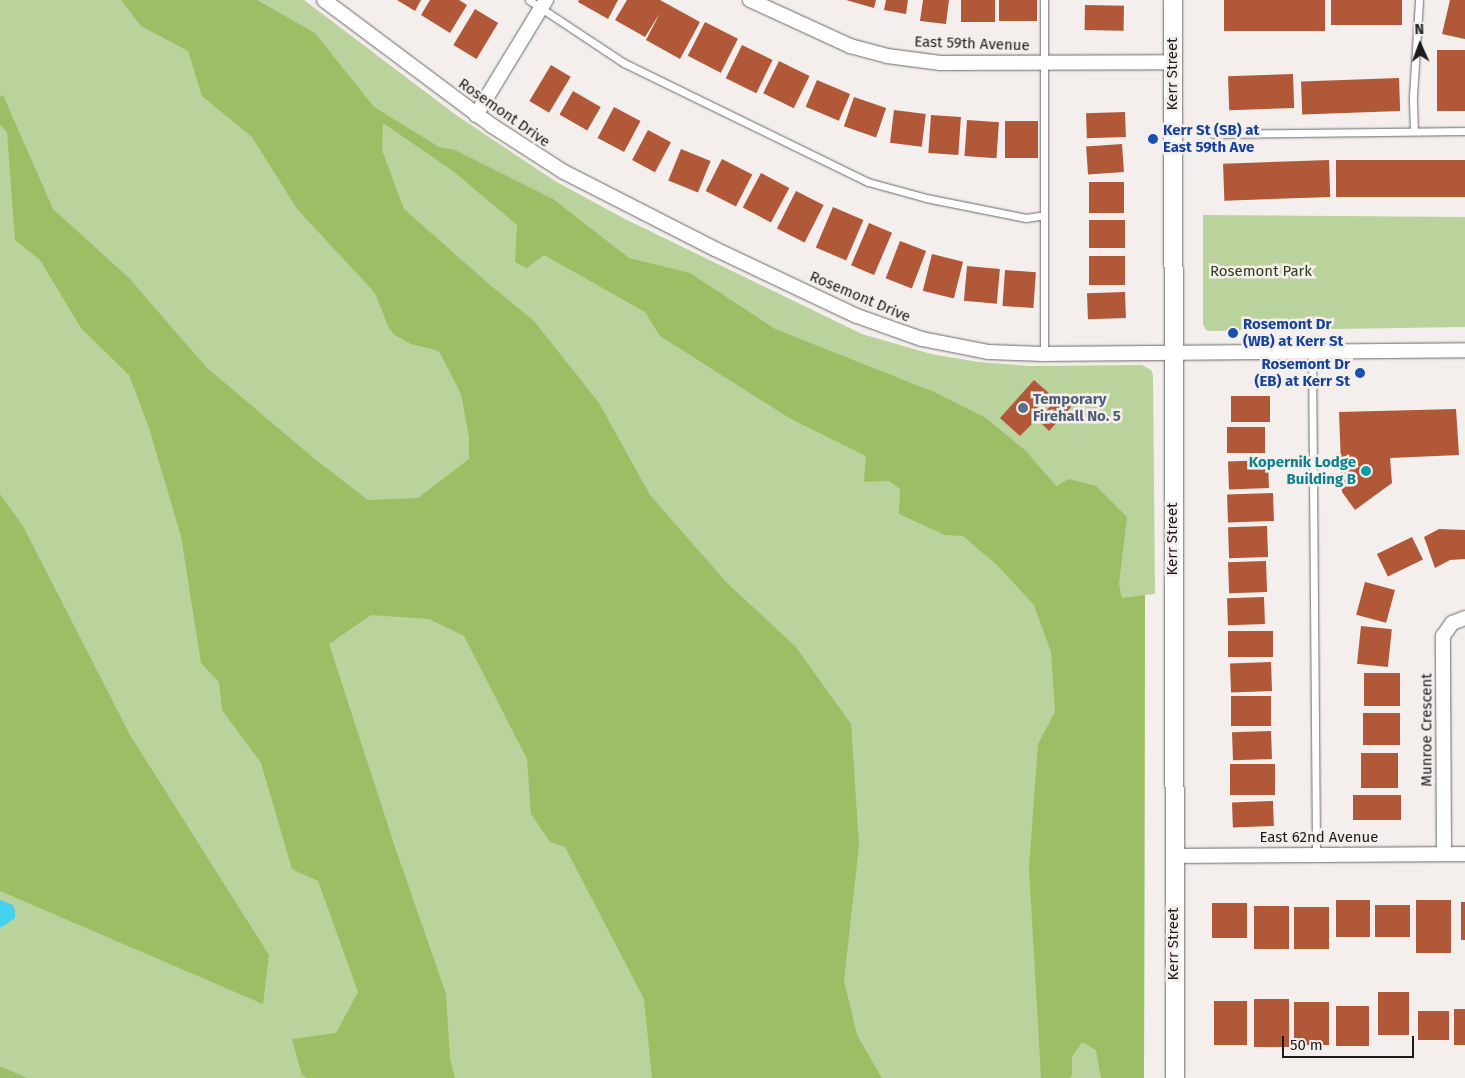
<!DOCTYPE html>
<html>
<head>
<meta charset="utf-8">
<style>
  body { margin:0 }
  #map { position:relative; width:1465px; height:1078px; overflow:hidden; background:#f4efed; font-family:"Fira Sans",sans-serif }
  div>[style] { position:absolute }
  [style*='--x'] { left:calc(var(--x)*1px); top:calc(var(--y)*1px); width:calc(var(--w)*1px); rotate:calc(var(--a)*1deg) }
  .green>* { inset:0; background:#bad29b }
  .forest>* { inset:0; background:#9cbf66 }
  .water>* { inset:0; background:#44d1ee }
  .building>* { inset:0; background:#b05838; transform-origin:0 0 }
  .roads { filter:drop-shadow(0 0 1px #6b6765) drop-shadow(0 0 1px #6b6765) }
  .service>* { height:7px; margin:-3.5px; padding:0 3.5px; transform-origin:3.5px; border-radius:3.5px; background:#fff }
  .minor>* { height:14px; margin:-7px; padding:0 7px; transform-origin:7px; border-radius:7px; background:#fff }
  .tertiary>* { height:18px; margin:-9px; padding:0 9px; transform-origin:9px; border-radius:9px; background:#fff }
  .dots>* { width:14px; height:14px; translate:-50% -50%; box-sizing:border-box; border:2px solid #f4efed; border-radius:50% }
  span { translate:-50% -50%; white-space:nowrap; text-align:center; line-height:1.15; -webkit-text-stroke:5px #f4efed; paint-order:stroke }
  .street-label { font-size:15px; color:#1d1c1b }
  .transit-label { font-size:15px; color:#164399; font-weight:700 }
  .left { translate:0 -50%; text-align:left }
  .right { translate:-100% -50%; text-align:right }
  .park-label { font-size:15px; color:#2f3e19 }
  .service-label { font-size:15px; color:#4e5e75; font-weight:700 }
  .culture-label { font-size:15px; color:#0d838f; font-weight:700 }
  .north { position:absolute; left:1395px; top:20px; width:50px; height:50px; -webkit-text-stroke:4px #f4efed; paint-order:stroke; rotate:358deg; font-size:14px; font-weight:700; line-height:20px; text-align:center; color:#1d1c1b }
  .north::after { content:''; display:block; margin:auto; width:18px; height:22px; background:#1d1c1b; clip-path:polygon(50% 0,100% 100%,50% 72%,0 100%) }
  .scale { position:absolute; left:1282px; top:1036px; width:132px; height:22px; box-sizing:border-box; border:2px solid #1d1c1b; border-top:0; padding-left:6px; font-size:15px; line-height:18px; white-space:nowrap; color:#1d1c1b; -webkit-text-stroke:4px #f4efed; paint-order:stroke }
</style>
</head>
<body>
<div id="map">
  <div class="green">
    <i style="clip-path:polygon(0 0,304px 0,456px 115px,555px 181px,625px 219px,862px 334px,931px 354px,979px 362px,1030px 366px,1142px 365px,1151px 370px,1153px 375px,1155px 594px,1145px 595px,1144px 1078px,0 1078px)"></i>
    <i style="clip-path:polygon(1203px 215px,1465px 217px,1465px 327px,1208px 331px,1205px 329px,1203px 324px)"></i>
  </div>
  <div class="forest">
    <i style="clip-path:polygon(121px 0,257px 0,315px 33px,374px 107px,439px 147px,455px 150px,553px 199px,629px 258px,690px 273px,775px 329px,934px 392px,986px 418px,1026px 451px,1056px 486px,1069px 479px,1096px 486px,1127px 517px,1119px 584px,1122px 598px,1145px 595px,1144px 1078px,1101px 1078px,1096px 1050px,1082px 1042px,1072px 1057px,1072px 1075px,1070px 1078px,1041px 1078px,1029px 868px,1038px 744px,1055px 712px,1051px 652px,1034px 605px,998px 566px,963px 536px,945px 535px,899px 514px,900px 489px,889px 481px,864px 482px,866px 456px,791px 419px,660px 336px,645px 312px,544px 255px,527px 268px,515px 262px,517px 225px,453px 171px,383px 123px,382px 150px,404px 209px,490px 285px,534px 321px,599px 403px,650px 495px,726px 582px,795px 646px,851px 724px,859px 845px,844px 981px,857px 1035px,882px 1078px,652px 1078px,644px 999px,565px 847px,550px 842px,531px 814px,527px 759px,464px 636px,429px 619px,371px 615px,329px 644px,395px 847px,446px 994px,450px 1059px,455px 1078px,307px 1078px,302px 1075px,292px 1039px,336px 1033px,358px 992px,318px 881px,292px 869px,261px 763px,222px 710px,219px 682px,201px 663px,181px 536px,149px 428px,129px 375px,81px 328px,40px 260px,15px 240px,7px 132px,0 125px,0 97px,3px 95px,53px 209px,129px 278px,207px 368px,316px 460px,368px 500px,418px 498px,469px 459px,469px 437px,461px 394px,439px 351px,411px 344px,394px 335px,388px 326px,375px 293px,297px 209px,252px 137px,202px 96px,188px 51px,141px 26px)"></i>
    <i style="clip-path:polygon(0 494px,23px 526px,130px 735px,269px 955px,263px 1004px,0 891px)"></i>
    <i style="clip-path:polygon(0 1066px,27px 1078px,0 1078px)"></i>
  </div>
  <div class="water">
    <i style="clip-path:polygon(0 900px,13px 905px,15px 911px,15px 918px,2px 927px,0 927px)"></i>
  </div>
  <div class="building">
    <i style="clip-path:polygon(397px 0,421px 0,415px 11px)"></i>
    <i style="clip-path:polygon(430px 0,459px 0,467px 5px,450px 33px,421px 15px)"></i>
    <i style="clip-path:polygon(579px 0,618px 0,608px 19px,578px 2px)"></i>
    <i style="clip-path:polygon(627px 0,660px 0,700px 22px,680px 59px,646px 40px,660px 13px,645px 37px,615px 20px)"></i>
    <i style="clip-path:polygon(846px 0,876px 0,874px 8px)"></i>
    <i style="clip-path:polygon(886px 0,908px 0,906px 14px,884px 10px)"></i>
    <i style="clip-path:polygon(923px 0,949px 0,946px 24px,920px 21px)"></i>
    <i style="left:961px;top:0;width:34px;height:22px"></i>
    <i style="left:999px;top:0;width:38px;height:21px"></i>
    <i style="left:1224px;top:0;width:101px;height:31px"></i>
    <i style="left:1331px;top:0;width:71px;height:25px"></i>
    <i style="clip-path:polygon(1450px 0,1465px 0,1465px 39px,1442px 34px)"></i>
    <i style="left:1085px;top:5px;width:39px;height:25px;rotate:1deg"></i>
    <i style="left:475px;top:9px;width:27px;height:42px;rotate:31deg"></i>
    <i style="left:705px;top:22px;width:37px;height:38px;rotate:27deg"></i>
    <i style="left:742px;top:45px;width:34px;height:37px;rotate:26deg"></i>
    <i style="left:1437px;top:50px;width:28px;height:61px"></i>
    <i style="left:779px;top:61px;width:34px;height:36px;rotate:26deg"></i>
    <i style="left:551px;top:65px;width:23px;height:42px;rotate:31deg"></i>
    <i style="left:1293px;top:74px;width:34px;height:65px;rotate:88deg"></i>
    <i style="left:1399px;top:78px;width:33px;height:98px;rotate:88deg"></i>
    <i style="left:817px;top:80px;width:36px;height:29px;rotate:23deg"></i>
    <i style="left:573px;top:91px;width:32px;height:27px;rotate:30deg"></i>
    <i style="left:854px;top:97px;width:34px;height:31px;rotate:19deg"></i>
    <i style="left:614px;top:107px;width:30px;height:35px;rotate:28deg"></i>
    <i style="left:894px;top:110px;width:32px;height:33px;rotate:7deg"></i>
    <i style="left:1125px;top:112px;width:25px;height:39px;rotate:88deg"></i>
    <i style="left:931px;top:115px;width:30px;height:38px;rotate:4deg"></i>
    <i style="left:967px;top:120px;width:32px;height:36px;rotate:4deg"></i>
    <i style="left:1038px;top:121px;width:37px;height:33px;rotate:90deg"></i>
    <i style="left:648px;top:130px;width:26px;height:34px;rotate:28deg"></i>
    <i style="left:1122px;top:144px;width:28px;height:36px;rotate:86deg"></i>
    <i style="left:681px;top:149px;width:32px;height:34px;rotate:22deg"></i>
    <i style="left:722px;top:159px;width:34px;height:36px;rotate:27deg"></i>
    <i style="left:1329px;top:160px;width:37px;height:106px;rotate:88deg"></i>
    <i style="left:1465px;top:160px;width:37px;height:129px;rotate:90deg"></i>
    <i style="left:761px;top:173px;width:32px;height:39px;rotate:28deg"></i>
    <i style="left:1089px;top:182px;width:35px;height:31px"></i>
    <i style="left:796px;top:191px;width:31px;height:42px;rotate:27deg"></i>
    <i style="left:833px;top:207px;width:33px;height:44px;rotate:23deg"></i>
    <i style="left:1125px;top:220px;width:28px;height:36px;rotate:90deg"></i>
    <i style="left:869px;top:223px;width:25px;height:46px;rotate:23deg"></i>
    <i style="left:900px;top:241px;width:28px;height:40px;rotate:21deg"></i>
    <i style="left:932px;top:254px;width:32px;height:38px;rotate:14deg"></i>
    <i style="left:1089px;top:256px;width:36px;height:29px"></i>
    <i style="left:967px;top:266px;width:33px;height:35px;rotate:5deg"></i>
    <i style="left:1005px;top:270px;width:31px;height:36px;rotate:4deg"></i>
    <i style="left:1125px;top:292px;width:26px;height:38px;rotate:88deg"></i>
    <i style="clip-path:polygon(1034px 380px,1050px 394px,1036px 409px,1042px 415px,1060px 396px,1071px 407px,1049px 431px,1037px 419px,1020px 436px,1000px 418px)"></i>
    <i style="left:1270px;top:396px;width:26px;height:39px;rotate:90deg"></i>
    <i style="clip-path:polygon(1456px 409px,1459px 455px,1390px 458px,1392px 483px,1355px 510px,1342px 492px,1339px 412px)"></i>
    <i style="left:1265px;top:427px;width:26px;height:38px;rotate:90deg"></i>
    <i style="left:1268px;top:460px;width:28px;height:40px;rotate:88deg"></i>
    <i style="left:1273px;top:493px;width:28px;height:46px;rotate:88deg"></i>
    <i style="left:1267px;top:526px;width:31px;height:39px;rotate:88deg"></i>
    <i style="clip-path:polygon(1439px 529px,1465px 530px,1465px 559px,1450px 560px,1435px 568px,1424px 537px)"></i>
    <i style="left:1412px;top:537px;width:25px;height:39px;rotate:64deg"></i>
    <i style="left:1266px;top:561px;width:31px;height:38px;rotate:88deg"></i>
    <i style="left:1365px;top:582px;width:31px;height:34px;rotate:15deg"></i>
    <i style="left:1264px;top:597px;width:27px;height:37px;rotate:88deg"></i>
    <i style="left:1361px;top:626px;width:31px;height:38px;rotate:6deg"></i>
    <i style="left:1273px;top:631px;width:26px;height:45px;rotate:90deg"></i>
    <i style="left:1271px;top:662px;width:29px;height:41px;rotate:88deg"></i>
    <i style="left:1364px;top:673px;width:36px;height:33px"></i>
    <i style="left:1271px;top:696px;width:30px;height:40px;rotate:90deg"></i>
    <i style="left:1400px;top:713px;width:32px;height:37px;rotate:90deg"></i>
    <i style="left:1271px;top:731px;width:28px;height:39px;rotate:88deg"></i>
    <i style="left:1361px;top:753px;width:37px;height:35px"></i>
    <i style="left:1275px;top:764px;width:31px;height:45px;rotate:90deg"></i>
    <i style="left:1353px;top:795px;width:48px;height:25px"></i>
    <i style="left:1273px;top:801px;width:25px;height:41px;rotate:88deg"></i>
    <i style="left:1370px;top:900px;width:37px;height:34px;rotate:90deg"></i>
    <i style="left:1416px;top:900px;width:35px;height:53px"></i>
    <i style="left:1461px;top:902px;width:4px;height:38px"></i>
    <i style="left:1212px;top:903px;width:35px;height:35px"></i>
    <i style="left:1375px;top:905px;width:35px;height:32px"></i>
    <i style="left:1254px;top:906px;width:35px;height:43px"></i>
    <i style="left:1294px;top:907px;width:35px;height:42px"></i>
    <i style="left:1409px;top:992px;width:43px;height:31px;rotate:90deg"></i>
    <i style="left:1254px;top:999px;width:35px;height:48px"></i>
    <i style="left:1214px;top:1001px;width:33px;height:44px"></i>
    <i style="left:1329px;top:1002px;width:43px;height:35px;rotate:90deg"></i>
    <i style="left:1336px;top:1006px;width:33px;height:40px"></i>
    <i style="left:1454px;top:1009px;width:11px;height:36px"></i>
    <i style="left:1418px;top:1011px;width:31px;height:29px"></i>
  </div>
  <div class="roads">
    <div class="service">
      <i style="--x:529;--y:0;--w:114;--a:33.6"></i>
      <i style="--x:624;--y:63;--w:271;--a:26"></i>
      <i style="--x:868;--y:182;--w:60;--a:15.4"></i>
      <i style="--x:926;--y:198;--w:102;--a:11.3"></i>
      <i style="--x:1026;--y:218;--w:18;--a:-9"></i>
      <i style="--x:1414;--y:131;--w:35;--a:-92"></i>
      <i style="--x:1413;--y:96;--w:96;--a:-86.4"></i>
      <i style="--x:1214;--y:134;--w:251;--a:-0.7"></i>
      <i style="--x:1312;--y:352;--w:503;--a:89.54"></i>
      <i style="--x:1044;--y:354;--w:354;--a:-90"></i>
    </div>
    <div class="minor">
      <i style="--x:324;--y:0;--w:209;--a:36.8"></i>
      <i style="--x:491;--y:125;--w:87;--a:32.8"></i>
      <i style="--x:564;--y:172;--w:169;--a:27"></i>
      <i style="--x:715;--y:249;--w:157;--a:25.3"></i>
      <i style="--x:857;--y:316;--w:69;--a:19.5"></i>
      <i style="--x:922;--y:339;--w:67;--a:11.1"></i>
      <i style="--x:988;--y:352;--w:56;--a:2"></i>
      <i style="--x:1044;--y:354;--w:421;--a:-0.5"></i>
      <i style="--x:750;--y:0;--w:110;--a:24.7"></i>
      <i style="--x:850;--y:46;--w:38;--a:15"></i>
      <i style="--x:887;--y:56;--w:54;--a:7.4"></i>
      <i style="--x:941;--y:63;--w:232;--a:-0.2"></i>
      <i style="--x:476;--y:115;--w:135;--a:-58.7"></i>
      <i style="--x:1444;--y:854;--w:218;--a:-90.3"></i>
      <i style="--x:1443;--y:636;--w:16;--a:-55"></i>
      <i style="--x:1452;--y:623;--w:14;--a:-21"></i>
      <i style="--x:1174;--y:856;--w:291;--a:-0.4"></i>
    </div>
    <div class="tertiary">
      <i style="--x:1173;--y:0;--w:1078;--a:89.89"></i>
    </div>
  </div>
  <div class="dots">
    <i style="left:1153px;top:139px;background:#1a4fb4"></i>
    <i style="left:1233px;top:333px;background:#1a4fb4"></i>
    <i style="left:1360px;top:373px;background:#1a4fb4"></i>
    <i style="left:1023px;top:408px;background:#5c6f8a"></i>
    <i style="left:1366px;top:471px;background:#0f9aa8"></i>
  </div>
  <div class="street-label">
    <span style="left:972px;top:44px;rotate:2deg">East 59th Avenue</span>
    <span style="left:1173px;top:74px;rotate:-90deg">Kerr Street</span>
    <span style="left:504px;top:113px;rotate:35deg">Rosemont Drive</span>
    <span style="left:860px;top:297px;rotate:23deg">Rosemont Drive</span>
    <span style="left:1173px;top:539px;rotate:-90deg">Kerr Street</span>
    <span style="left:1427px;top:730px;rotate:-90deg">Munroe Crescent</span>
    <span style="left:1319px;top:838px">East 62nd Avenue</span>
    <span style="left:1174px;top:944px;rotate:-90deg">Kerr Street</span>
  </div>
  <div class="transit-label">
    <span class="left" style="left:1163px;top:139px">Kerr St (SB) at<br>East 59th Ave</span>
    <span class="left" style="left:1243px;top:333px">Rosemont Dr<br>(WB) at Kerr St</span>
    <span class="right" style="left:1350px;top:373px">Rosemont Dr<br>(EB) at Kerr St</span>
  </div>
  <div class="park-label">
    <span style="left:1261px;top:272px">Rosemont Park</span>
  </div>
  <div class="service-label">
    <span class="left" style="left:1033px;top:408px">Temporary<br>Firehall No. 5</span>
  </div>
  <div class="culture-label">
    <span class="right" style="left:1356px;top:471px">Kopernik Lodge<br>Building B</span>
  </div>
  <div class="north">N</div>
  <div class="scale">50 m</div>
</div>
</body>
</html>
